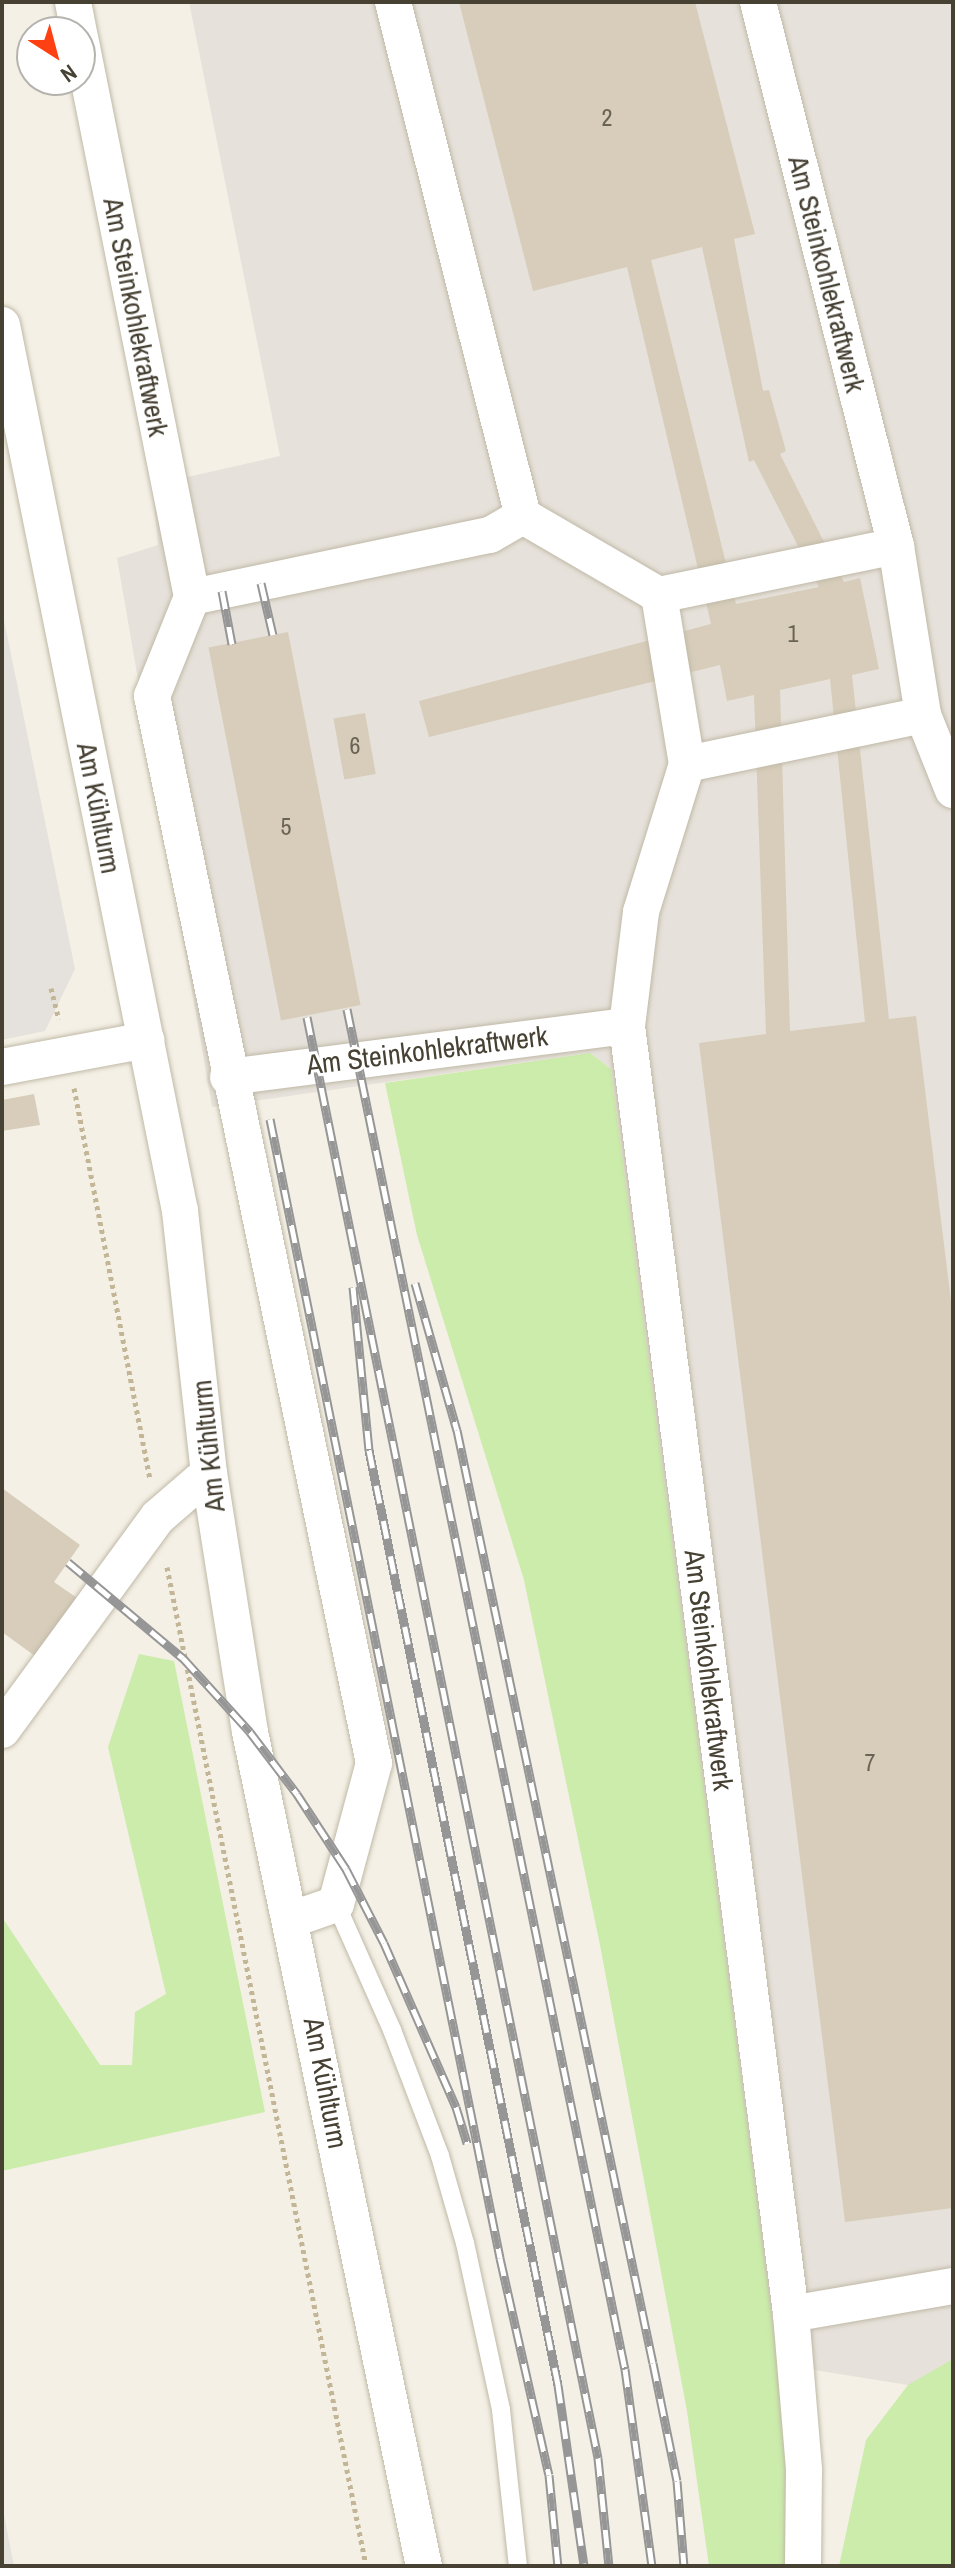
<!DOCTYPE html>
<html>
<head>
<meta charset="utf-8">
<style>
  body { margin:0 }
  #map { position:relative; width:955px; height:2568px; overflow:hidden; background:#f4f0e5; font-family:"Archivo Narrow",sans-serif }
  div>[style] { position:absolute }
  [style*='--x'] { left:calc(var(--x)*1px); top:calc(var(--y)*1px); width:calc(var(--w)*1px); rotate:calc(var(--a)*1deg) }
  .industrial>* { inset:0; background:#e6e1da }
  .green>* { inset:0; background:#cbecab }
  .parking>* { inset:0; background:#e5e2de }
  .building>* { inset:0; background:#d7cdba; transform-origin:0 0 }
  .path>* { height:5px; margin-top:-2.5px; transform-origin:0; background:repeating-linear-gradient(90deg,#c3b697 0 4px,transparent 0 8px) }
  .roads { filter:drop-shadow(0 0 2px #c0b9a7) drop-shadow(0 0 2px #c0b9a7) }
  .lane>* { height:18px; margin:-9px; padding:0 9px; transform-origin:9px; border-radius:9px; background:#fff }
  .street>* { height:36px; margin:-18px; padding:0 18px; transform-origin:18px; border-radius:18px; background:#fff }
  .rail>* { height:9px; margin-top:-4.5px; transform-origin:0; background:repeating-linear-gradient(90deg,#fff 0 18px,#969696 0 36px); box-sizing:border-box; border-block:2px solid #969696 }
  span { translate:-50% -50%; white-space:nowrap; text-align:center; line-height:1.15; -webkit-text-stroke:6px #fff; paint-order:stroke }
  .number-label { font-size:24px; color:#6b6456 }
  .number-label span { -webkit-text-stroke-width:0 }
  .street-label { font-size:28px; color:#474134 }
  .frame { position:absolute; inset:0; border:4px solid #474134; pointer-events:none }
  .north { position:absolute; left:16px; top:16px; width:80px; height:80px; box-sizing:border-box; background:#fff; border:2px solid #b5b3ae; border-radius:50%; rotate:144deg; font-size:22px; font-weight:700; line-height:32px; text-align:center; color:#474134 }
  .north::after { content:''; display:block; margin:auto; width:28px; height:36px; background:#ff4012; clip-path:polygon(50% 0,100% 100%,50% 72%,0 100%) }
</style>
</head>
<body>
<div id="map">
  <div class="industrial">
    <i style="clip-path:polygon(189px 2px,953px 2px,953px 2382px,908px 2385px,777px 2364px,611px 1069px,590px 1053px,212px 1107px,117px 558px,158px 545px,152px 485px,280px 456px)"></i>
  </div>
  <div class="green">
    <i style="clip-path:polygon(590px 1053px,611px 1069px,786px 2425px,791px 2566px,709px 2566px,687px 2411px,600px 1945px,524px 1580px,417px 1235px,385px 1083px)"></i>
    <i style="clip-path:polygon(139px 1654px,174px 1661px,265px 2112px,2px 2171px,2px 1917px,100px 2065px,132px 2065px,135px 2012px,166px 1994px,108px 1747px)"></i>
    <i style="clip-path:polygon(953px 2359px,953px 2566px,839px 2566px,866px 2440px,908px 2385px)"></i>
  </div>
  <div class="parking">
    <i style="clip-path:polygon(2px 610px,75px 969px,45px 1031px,2px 1040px)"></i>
    <i style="clip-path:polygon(2px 2504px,14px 2566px,2px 2566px)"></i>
  </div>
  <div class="building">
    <i style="clip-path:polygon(evenodd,459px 2px,695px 2px,755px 234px,734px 239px,763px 391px,769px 390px,786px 451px,780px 454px,844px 582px,860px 578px,879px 669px,852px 675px,889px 1019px,916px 1016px,953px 1318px,953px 2208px,845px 2222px,699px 1043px,766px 1034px,754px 695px,727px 701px,720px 665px,429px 737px,419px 701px,711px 624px,627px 267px,533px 291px,459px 2px,702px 247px,749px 462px,754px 460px,819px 587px,736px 604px,651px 260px,702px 247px,459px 2px,830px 679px,865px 1022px,790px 1031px,780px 690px,830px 679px)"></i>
    <i style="left:288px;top:632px;width:380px;height:81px;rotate:79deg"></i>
    <i style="left:365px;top:713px;width:62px;height:32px;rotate:80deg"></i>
    <i style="clip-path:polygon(34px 1094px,40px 1125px,2px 1131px,2px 1100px)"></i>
    <i style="clip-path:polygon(2px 1488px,80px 1545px,54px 1582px,77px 1598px,35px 1656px,2px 1632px)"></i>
  </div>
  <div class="path">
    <i style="--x:51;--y:988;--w:32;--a:76"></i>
    <i style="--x:74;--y:1088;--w:397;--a:79"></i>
    <i style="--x:167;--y:1567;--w:1019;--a:78.73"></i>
  </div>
  <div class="roads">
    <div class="lane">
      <i style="--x:336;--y:1904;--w:138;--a:66"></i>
      <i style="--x:392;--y:2030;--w:135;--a:69.1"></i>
      <i style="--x:440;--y:2156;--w:91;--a:74"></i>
      <i style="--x:465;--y:2243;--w:171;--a:77.8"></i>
      <i style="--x:501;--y:2410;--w:157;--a:83.8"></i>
    </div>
    <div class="street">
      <i style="--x:73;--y:2;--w:31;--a:79"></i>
      <i style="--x:393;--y:2;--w:530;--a:75.81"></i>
      <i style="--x:523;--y:516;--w:157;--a:30.2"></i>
      <i style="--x:758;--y:2;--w:561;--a:75.77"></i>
      <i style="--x:896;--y:546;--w:171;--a:80.9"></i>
      <i style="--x:923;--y:715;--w:81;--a:68.2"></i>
      <i style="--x:80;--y:37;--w:571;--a:78.69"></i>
      <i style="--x:192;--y:597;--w:107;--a:112"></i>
      <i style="--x:152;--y:696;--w:1090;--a:78.25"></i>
      <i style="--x:374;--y:1763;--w:146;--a:105.1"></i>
      <i style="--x:336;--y:1904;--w:46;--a:160.8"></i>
      <i style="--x:2;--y:325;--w:904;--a:78.64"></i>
      <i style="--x:180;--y:1211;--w:264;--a:83.7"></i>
      <i style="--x:209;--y:1473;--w:262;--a:81"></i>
      <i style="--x:250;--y:1732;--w:852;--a:78.22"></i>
      <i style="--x:896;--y:546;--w:242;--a:168.3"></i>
      <i style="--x:659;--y:595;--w:171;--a:80.6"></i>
      <i style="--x:687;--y:764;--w:241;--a:-11.7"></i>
      <i style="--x:192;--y:597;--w:304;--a:-11.8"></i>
      <i style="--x:490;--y:535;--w:38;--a:-30"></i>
      <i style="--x:687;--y:764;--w:155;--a:107.3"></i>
      <i style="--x:641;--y:912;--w:115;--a:97"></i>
      <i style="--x:627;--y:1026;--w:1298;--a:82.74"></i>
      <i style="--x:791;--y:2314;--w:157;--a:85.2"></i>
      <i style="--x:804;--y:2470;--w:96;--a:90.6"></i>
      <i style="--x:2;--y:1067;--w:147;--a:-10.6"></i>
      <i style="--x:228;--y:1077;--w:402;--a:-7.3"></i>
      <i style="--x:2;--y:1730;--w:264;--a:-53.8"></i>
      <i style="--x:158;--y:1517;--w:67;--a:-40.8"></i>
      <i style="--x:791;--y:2314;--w:164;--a:-9.8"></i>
    </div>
  </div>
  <div class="rail">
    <i style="--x:261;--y:583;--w:53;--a:77"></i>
    <i style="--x:222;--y:591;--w:54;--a:79.3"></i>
    <i style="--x:347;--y:1009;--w:1388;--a:78.45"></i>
    <i style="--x:625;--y:2369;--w:199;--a:82.2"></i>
    <i style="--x:307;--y:1017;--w:1470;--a:78.58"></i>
    <i style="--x:598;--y:2458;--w:109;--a:84.2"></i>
    <i style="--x:270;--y:1119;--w:1162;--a:78.58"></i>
    <i style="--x:500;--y:2258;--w:222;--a:77.3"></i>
    <i style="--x:549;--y:2475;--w:91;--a:84.4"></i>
    <i style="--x:415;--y:1283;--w:153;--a:74.1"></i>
    <i style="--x:457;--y:1430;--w:953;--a:78.14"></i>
    <i style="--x:653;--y:2363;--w:120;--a:78.5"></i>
    <i style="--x:677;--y:2481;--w:85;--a:85.3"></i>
    <i style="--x:353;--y:1287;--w:164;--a:84.4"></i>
    <i style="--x:369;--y:1450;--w:954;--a:78.57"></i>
    <i style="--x:558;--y:2385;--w:183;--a:81.8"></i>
    <i style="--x:68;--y:1562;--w:150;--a:39.9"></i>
    <i style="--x:183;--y:1658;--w:100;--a:47.8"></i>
    <i style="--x:250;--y:1732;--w:78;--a:52.8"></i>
    <i style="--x:297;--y:1794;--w:90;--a:56.8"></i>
    <i style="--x:346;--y:1869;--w:83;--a:62.8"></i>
    <i style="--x:384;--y:1943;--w:179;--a:66.3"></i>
    <i style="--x:456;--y:2107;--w:38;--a:73"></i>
  </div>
  <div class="number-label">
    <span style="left:607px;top:118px">2</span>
    <span style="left:793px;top:634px">1</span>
    <span style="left:355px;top:746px">6</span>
    <span style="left:286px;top:827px">5</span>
    <span style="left:870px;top:1763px">7</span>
  </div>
  <div class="street-label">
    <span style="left:827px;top:274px;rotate:76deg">Am Steinkohlekraftwerk</span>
    <span style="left:136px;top:317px;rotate:79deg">Am Steinkohlekraftwerk</span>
    <span style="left:99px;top:808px;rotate:79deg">Am Kühlturm</span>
    <span style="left:427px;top:1050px;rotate:-7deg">Am Steinkohlekraftwerk</span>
    <span style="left:208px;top:1446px;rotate:-96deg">Am Kühlturm</span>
    <span style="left:709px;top:1670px;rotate:83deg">Am Steinkohlekraftwerk</span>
    <span style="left:326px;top:2083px;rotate:79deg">Am Kühlturm</span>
  </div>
  <div class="frame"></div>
  <div class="north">N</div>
</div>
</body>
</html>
